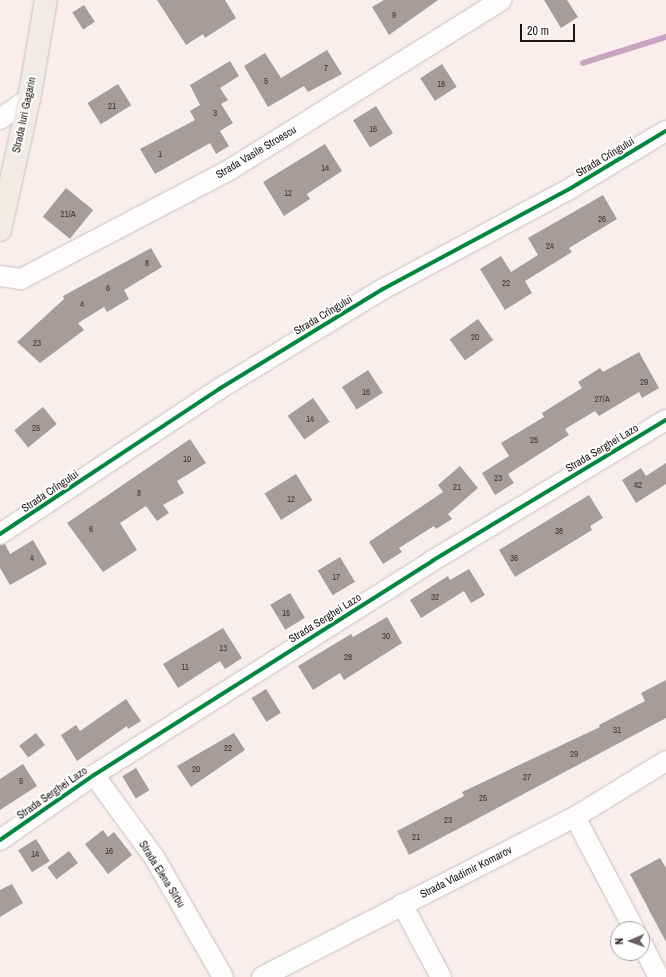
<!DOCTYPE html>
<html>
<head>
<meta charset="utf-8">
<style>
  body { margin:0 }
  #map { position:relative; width:666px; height:977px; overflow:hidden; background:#f9eeec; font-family:"Archivo Narrow",sans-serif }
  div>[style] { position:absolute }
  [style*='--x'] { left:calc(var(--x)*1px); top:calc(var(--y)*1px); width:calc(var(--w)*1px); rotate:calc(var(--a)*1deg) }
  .stream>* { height:5.5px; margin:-2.75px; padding:0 2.75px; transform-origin:2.75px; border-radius:2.75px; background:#c8a4c1 }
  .building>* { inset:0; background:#a59c9c; transform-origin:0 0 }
  .roads { filter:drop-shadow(0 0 1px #c8bfbd) drop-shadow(0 0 1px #c8bfbd) }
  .minor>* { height:20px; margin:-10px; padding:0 10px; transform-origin:10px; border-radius:10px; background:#fefcfc }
  .major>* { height:22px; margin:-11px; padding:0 11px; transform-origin:11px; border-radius:11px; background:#f1ebe6 }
  .cycleway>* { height:4px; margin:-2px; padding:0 2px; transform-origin:2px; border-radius:2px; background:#00873e }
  span { translate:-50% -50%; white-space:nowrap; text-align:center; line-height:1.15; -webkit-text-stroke:4px #fff; paint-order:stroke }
  .number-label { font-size:9px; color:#3e3635 }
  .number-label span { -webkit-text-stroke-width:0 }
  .street-label { font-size:11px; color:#1c1413 }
  .north { position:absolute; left:610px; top:921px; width:40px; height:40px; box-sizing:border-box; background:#fff; border:1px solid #a4a1a1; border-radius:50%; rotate:268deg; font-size:11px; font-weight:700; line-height:16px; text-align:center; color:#1c1413 }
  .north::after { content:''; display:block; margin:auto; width:14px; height:18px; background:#69605f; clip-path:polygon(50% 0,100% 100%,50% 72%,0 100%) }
  .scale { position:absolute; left:520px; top:24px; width:55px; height:18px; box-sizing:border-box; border:2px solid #1c1413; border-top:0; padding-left:5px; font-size:12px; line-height:14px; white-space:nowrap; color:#1c1413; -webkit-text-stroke:3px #fff; paint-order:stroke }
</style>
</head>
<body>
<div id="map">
  <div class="stream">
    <i style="--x:583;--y:63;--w:87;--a:-17.4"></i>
  </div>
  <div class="building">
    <i style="clip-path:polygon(157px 0,225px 0,236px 18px,205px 38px,203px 34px,186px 45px)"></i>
    <i style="clip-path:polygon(384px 0,438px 0,389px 35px,372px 7px)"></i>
    <i style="clip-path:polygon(544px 0,567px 0,578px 17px,561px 28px)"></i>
    <i style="left:84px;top:5px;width:20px;height:14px;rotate:57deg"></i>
    <i style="clip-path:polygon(327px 50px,342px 74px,308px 92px,304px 86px,268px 107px,244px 66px,265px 53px,281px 78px)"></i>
    <i style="clip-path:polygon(230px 61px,239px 76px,220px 88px,228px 100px,221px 104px,233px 123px,220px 131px,229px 146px,216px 154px,210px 143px,155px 174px,140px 149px,195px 120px,190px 111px,200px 105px,190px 85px)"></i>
    <i style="left:442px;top:64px;width:27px;height:26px;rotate:57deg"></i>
    <i style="left:118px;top:84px;width:25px;height:36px;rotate:58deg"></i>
    <i style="left:376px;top:106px;width:32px;height:27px;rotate:58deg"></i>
    <i style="clip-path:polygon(325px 144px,342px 171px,307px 194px,310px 199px,284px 216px,263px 182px)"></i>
    <i style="left:66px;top:188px;width:35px;height:37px;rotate:39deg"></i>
    <i style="clip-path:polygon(603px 195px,617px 219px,569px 248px,572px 252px,525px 281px,532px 293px,505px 310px,480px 269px,501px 256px,511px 272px,538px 255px,528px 238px)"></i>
    <i style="clip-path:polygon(151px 248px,162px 267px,124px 290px,129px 299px,107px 312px,104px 307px,78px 323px,84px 330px,40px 363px,17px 342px,64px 299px,63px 296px)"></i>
    <i style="left:478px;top:319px;width:26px;height:35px;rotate:54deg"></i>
    <i style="clip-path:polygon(639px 352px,659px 388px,642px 398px,639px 392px,599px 416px,595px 411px,565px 429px,569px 435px,508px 474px,514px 483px,495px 495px,482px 473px,509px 456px,501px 443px,544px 417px,542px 413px,582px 388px,578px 382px,600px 368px,603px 372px)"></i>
    <i style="left:368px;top:370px;width:27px;height:31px;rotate:57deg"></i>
    <i style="left:313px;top:398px;width:29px;height:31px;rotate:55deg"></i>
    <i style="left:43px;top:407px;width:22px;height:37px;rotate:51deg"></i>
    <i style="clip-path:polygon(190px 439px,206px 463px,177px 481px,184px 493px,163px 505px,169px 513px,157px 521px,146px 506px,120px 523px,137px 550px,103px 572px,67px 523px)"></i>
    <i style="clip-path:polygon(666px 463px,666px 484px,636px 503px,622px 480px,641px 468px,646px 476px)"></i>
    <i style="clip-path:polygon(460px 466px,478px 488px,448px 514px,452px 519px,436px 529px,434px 526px,399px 548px,402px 552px,383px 564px,369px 542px,443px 492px,438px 485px)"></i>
    <i style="left:296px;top:474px;width:31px;height:37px;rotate:58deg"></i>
    <i style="clip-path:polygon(589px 495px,603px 518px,590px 526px,592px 530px,515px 577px,499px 550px)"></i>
    <i style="clip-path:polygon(33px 540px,47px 564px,10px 585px,0 568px,0 545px,5px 544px,10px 554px)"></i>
    <i style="left:340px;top:557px;width:29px;height:26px;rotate:59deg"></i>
    <i style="clip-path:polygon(469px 569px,485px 595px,471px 603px,464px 591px,421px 618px,410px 600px,448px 576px,450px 580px)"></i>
    <i style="left:290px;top:593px;width:29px;height:23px;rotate:59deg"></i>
    <i style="clip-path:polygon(387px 617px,402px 643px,344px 680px,340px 673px,313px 690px,298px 666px,351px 634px,353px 637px)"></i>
    <i style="clip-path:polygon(223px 628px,242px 658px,225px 669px,220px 661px,178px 688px,163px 664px)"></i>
    <i style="clip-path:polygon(666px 680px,666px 718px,409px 855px,397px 831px,464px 796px,462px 792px,600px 727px,599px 725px,645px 701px,641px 693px)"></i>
    <i style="left:266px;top:689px;width:28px;height:17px;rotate:58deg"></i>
    <i style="clip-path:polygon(126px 699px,141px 721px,128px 729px,127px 726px,77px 761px,61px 735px,76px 725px,80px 731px)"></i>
    <i style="left:36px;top:733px;width:15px;height:21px;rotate:53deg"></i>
    <i style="clip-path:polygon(234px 733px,245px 750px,191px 787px,177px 766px)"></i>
    <i style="clip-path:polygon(23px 764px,37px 786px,0 810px,0 779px)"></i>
    <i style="left:136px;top:768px;width:26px;height:16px;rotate:59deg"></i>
    <i style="clip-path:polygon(103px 830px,108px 837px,114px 832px,132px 855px,108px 874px,85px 844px)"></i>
    <i style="left:36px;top:839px;width:26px;height:21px;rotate:58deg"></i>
    <i style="left:69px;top:851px;width:15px;height:27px;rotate:53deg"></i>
    <i style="clip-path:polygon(660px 858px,666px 868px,666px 942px,630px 874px)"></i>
    <i style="clip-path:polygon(12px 884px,23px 903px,0 917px,0 890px)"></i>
  </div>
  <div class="roads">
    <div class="minor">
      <i style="--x:0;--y:119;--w:35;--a:-35"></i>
      <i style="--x:0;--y:276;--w:21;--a:8"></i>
      <i style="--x:21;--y:279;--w:237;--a:-27.6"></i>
      <i style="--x:231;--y:169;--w:319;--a:-32"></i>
      <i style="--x:0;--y:534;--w:263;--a:-33.5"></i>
      <i style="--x:219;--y:389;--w:192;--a:-31.4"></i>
      <i style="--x:383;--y:289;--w:213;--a:-28.2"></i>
      <i style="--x:571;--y:188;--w:111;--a:-31"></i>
      <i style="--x:94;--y:775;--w:102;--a:53.8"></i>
      <i style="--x:154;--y:857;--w:138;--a:60.1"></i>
      <i style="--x:575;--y:817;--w:127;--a:62.2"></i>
      <i style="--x:0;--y:840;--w:114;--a:-34.7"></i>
      <i style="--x:94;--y:775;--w:400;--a:-32.3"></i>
      <i style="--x:432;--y:561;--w:273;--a:-31.1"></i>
      <i style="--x:402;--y:904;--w:83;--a:61.9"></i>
      <i style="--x:642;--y:944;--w:37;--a:63"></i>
      <i style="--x:262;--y:977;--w:352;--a:-27.1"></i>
      <i style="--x:575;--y:817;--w:107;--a:-31.6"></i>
    </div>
    <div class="major">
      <i style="--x:0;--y:230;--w:134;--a:-77.5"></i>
      <i style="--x:29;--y:99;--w:100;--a:-80.3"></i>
    </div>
  </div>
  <div class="cycleway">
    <i style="--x:0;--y:534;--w:263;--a:-33.5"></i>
    <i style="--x:219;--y:389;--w:192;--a:-31.4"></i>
    <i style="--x:383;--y:289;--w:213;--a:-28.2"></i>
    <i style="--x:571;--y:188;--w:111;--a:-31"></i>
    <i style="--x:0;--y:840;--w:114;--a:-34.7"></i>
    <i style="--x:94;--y:775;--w:400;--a:-32.3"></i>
    <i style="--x:432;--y:561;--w:273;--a:-31.1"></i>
  </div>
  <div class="number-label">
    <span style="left:394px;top:15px">9</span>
    <span style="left:326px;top:68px">7</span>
    <span style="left:266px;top:81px">5</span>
    <span style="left:441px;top:84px">18</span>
    <span style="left:112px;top:106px">21</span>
    <span style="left:215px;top:113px">3</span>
    <span style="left:373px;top:129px">16</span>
    <span style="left:160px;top:154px">1</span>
    <span style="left:325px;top:168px">14</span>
    <span style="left:288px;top:193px">12</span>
    <span style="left:68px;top:214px">21/A</span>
    <span style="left:602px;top:219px">26</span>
    <span style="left:550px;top:246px">24</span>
    <span style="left:147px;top:263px">8</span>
    <span style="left:506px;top:283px">22</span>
    <span style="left:108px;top:288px">6</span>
    <span style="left:82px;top:304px">4</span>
    <span style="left:475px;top:337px">20</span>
    <span style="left:37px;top:343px">23</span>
    <span style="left:644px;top:382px">29</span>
    <span style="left:366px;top:392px">16</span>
    <span style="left:602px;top:399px">27/A</span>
    <span style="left:310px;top:419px">14</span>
    <span style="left:36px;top:428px">25</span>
    <span style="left:534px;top:440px">25</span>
    <span style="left:187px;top:459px">10</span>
    <span style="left:498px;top:478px">23</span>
    <span style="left:638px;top:485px">42</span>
    <span style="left:457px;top:487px">21</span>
    <span style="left:139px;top:493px">8</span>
    <span style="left:291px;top:499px">12</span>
    <span style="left:91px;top:529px">6</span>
    <span style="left:559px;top:531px">38</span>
    <span style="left:32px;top:558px">4</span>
    <span style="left:514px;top:558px">36</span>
    <span style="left:336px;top:577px">17</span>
    <span style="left:435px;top:597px">32</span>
    <span style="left:286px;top:613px">15</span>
    <span style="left:386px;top:636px">30</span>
    <span style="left:223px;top:648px">13</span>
    <span style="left:348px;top:657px">28</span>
    <span style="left:185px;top:667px">11</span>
    <span style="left:617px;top:730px">31</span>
    <span style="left:228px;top:748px">22</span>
    <span style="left:574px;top:754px">29</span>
    <span style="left:196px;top:769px">20</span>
    <span style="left:527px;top:777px">27</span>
    <span style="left:21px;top:781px">5</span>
    <span style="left:483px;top:798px">25</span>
    <span style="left:448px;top:820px">23</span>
    <span style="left:416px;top:837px">21</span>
    <span style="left:109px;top:851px">16</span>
    <span style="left:35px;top:854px">14</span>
  </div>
  <div class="street-label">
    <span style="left:24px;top:115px;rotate:-78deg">Strada Iuri Gagarin</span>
    <span style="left:256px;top:152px;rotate:-31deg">Strada Vasile Stroescu</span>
    <span style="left:605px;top:157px;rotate:-31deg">Strada Crîngului</span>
    <span style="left:323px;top:315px;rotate:-31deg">Strada Crîngului</span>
    <span style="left:602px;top:448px;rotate:-31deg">Strada Serghei Lazo</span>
    <span style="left:50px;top:491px;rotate:-34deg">Strada Crîngului</span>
    <span style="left:325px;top:618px;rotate:-32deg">Strada Serghei Lazo</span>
    <span style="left:52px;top:793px;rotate:-35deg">Strada Serghei Lazo</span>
    <span style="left:466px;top:872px;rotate:-27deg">Strada Vladimir Komarov</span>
    <span style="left:162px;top:874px;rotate:58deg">Strada Elena Sîrbu</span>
  </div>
  <div class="north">N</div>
  <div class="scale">20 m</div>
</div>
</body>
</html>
